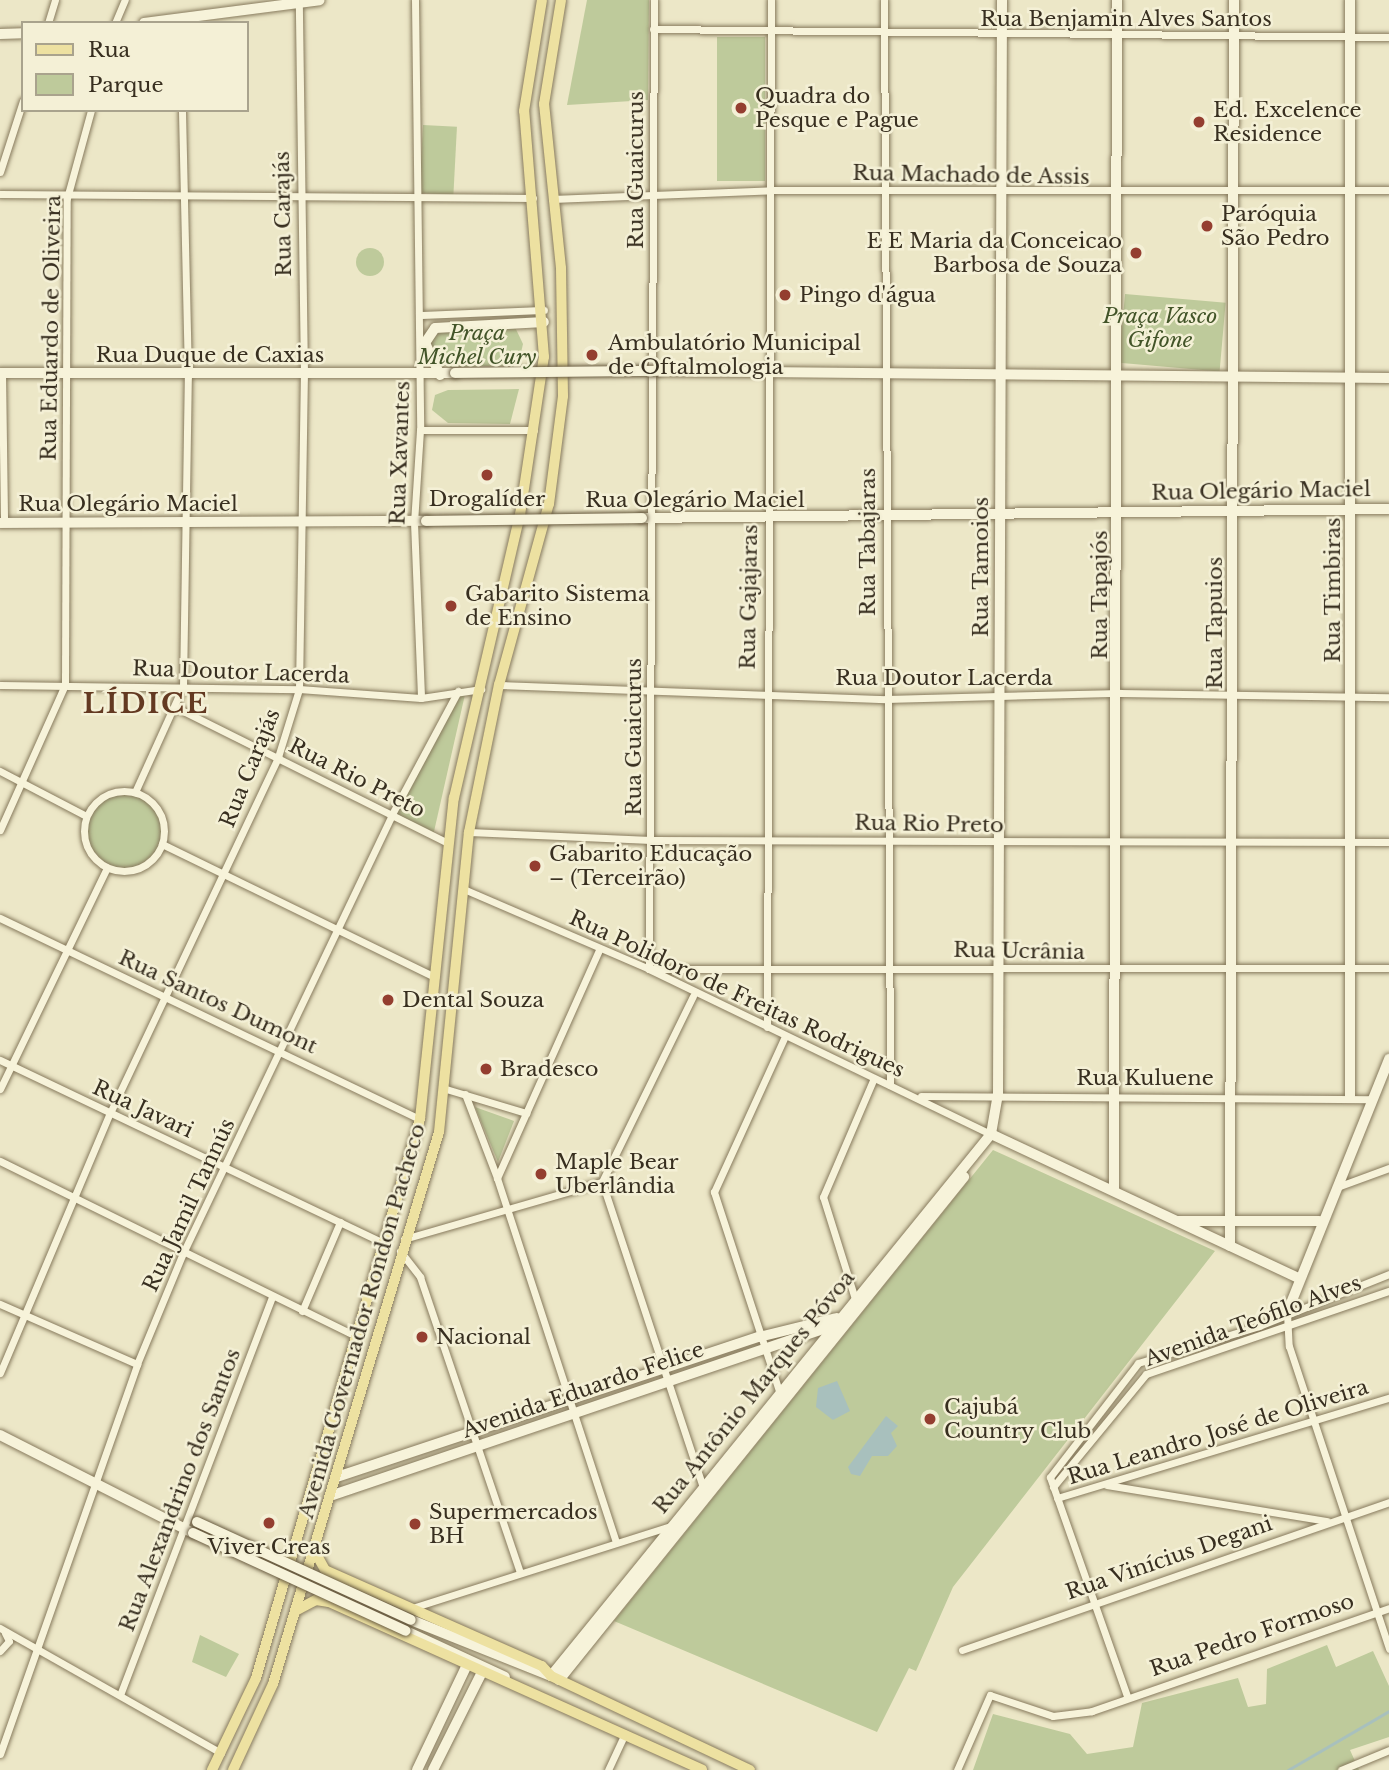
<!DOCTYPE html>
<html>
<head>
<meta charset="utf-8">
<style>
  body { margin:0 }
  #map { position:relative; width:1389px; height:1770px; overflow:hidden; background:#ece7c7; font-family:"Libre Baskerville",serif }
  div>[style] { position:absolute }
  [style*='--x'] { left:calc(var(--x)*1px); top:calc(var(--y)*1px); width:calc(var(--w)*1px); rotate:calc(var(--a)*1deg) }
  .green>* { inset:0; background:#beca9b; transform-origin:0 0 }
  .round { border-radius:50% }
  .water>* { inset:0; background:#a8c0bd }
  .stream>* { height:2.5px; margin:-1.25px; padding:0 1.25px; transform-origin:1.25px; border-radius:1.25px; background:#a8c0bd }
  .roads { filter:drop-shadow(0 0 2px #877a5d) drop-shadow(0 0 2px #877a5d) }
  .street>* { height:7px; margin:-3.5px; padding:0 3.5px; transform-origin:3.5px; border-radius:3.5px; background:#f7f3da }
  .street>.ring { margin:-3.5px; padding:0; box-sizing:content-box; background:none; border:7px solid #f7f3da; border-radius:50% }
  .secondary>* { height:10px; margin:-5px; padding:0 5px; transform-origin:5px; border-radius:5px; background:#f7f3da }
  .primary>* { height:10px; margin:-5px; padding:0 5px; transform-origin:5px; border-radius:5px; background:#ede1a1 }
  .bridges { filter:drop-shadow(0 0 2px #695b40) drop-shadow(0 0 2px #695b40) }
  .secondary-bridge>* { height:10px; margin:-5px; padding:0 5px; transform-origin:5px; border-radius:5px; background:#f7f3da }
  .dots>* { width:19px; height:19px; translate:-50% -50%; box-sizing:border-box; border:4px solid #f4f0d6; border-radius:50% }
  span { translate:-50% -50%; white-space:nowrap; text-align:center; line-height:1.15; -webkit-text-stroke:5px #f4f0d6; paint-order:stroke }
  .street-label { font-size:21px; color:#382f20 }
  .poi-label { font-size:21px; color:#382f20 }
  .left { translate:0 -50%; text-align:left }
  .right { translate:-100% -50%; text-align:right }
  .park-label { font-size:21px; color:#425428; font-style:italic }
  .district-label { font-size:28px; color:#633921; font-weight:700; letter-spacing:2px }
  .legend { position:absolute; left:21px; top:21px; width:228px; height:91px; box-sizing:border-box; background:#f4f0d6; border:2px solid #a9a38d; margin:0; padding:9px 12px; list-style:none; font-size:21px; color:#382f20 }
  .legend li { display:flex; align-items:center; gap:14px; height:35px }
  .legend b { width:35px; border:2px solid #a9a38d }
</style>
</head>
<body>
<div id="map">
  <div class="green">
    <i style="clip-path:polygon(587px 0,649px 0,648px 100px,567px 105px)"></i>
    <i style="left:717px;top:37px;width:48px;height:144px"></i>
    <i style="left:423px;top:125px;width:34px;height:68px;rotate:3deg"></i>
    <i class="round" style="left:356px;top:248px;width:28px;height:28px"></i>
    <i style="left:1125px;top:294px;width:101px;height:69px;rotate:5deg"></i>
    <i style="clip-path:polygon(514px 325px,523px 344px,518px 365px,448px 367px,438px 361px,430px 341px,436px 331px)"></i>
    <i style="clip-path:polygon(519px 389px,510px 424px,448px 423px,432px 410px,435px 395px,448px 390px)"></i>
    <i style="clip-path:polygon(466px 690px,433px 836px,391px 816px,458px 691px)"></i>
    <i class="round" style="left:85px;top:792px;width:78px;height:78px"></i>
    <i style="clip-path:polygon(475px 1107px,514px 1121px,498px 1162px)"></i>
    <i style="clip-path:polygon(993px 1150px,1215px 1251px,953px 1587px,916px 1671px,909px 1668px,877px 1732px,614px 1621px)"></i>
    <i style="clip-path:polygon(200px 1635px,239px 1654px,226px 1677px,192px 1662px)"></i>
    <i style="clip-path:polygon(1327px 1645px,1336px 1667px,1373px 1651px,1389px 1686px,1389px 1737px,1350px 1750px,1359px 1770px,973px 1770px,993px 1714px,1070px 1734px,1087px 1754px,1133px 1747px,1142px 1703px,1238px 1678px,1248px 1707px,1266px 1704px,1267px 1669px)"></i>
  </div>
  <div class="water">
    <i style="clip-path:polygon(837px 1381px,850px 1411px,833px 1420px,816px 1407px,818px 1388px)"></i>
    <i style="clip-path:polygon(886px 1416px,898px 1426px,891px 1433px,897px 1446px,888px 1456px,872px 1456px,860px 1476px,851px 1474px,848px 1467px)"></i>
  </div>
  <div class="stream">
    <i style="--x:1288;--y:1770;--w:117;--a:-30.3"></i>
  </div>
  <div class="roads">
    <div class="street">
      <i style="--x:415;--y:0;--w:430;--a:89.3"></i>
      <i style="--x:420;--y:430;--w:92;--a:93.7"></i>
      <i style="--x:414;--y:522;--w:176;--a:87.7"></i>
      <i style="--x:654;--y:0;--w:969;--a:90.3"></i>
      <i style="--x:649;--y:969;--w:740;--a:-0.08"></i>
      <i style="--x:884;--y:0;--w:1085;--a:89.68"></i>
      <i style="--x:48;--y:23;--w:24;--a:-73"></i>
      <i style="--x:115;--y:23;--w:25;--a:-67"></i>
      <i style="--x:653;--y:29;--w:736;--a:0.62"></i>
      <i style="--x:0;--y:172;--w:75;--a:-72.1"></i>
      <i style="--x:0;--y:194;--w:533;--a:0.43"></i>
      <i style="--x:552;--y:199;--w:221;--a:-2.3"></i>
      <i style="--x:773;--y:190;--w:616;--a:0"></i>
      <i style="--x:419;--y:315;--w:125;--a:-2.3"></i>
      <i style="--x:2;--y:373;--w:150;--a:89.2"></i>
      <i style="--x:420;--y:430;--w:114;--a:0"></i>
      <i style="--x:0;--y:685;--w:299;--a:0.8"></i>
      <i style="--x:299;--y:689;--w:122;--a:4.2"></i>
      <i style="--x:421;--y:698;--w:61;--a:-8.5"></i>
      <i style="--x:499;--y:685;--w:387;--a:2.1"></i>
      <i style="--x:886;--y:699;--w:234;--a:-1.5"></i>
      <i style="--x:1120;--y:693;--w:269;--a:0.9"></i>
      <i style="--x:175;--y:707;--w:305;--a:26.5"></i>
      <i style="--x:0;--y:771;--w:97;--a:27.6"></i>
      <i class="ring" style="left:84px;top:791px;width:73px;height:73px"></i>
      <i style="--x:135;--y:792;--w:116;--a:-65.6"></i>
      <i style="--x:183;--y:686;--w:310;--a:-89.1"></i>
      <i style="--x:188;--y:376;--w:266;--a:-91.3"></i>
      <i style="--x:0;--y:830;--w:159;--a:-65.9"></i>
      <i style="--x:65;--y:685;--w:487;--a:-89.8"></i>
      <i style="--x:67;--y:198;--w:91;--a:-74.7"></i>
      <i style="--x:469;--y:832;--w:182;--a:2.5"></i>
      <i style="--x:651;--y:840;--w:738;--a:0.16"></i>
      <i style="--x:162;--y:844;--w:304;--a:26"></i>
      <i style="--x:466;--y:890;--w:199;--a:23.3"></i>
      <i style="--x:649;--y:969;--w:380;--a:25.8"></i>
      <i style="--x:0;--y:918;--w:466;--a:25.6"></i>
      <i style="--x:599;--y:950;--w:250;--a:114.1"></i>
      <i style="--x:497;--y:1178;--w:383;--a:71.9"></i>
      <i style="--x:693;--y:996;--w:207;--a:116.1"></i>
      <i style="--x:602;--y:1182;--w:322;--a:71.7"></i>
      <i style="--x:767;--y:1027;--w:1027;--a:-89.78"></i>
      <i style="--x:0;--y:1060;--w:427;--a:25.5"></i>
      <i style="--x:0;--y:1089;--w:246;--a:-64.2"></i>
      <i style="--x:446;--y:1089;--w:84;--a:16.7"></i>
      <i style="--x:465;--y:1094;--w:90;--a:69.1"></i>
      <i style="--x:921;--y:1096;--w:448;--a:0.4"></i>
      <i style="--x:0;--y:1161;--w:398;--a:26.2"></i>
      <i style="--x:1337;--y:1187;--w:55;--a:-20.1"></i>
      <i style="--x:404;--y:1239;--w:206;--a:-16.1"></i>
      <i style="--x:400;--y:1251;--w:33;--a:52"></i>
      <i style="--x:420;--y:1277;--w:312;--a:71.3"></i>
      <i style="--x:856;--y:1302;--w:110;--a:-107.4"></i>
      <i style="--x:823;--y:1197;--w:129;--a:-66.8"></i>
      <i style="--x:0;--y:1304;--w:150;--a:23.7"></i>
      <i style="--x:302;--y:1311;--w:97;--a:-66.9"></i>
      <i style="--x:1287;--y:1313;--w:33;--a:87"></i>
      <i style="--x:1289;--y:1346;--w:319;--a:71.7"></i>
      <i style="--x:0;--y:1373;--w:282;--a:-67.1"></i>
      <i style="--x:110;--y:1113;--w:394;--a:-64.7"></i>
      <i style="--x:278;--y:757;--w:71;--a:-72.8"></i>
      <i style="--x:299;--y:689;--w:315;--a:-89.1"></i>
      <i style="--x:304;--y:374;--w:374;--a:-90.8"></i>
      <i style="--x:781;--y:1397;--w:216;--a:-108.1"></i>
      <i style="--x:714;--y:1192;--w:171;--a:-65.5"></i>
      <i style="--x:1107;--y:1485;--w:223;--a:9.3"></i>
      <i style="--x:1053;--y:1487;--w:146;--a:-50.5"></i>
      <i style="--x:1146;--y:1374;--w:257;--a:-18.9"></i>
      <i style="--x:1057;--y:1498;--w:347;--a:-16.8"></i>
      <i style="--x:412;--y:1608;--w:272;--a:-17.6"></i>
      <i style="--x:0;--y:1628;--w:254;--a:29.5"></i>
      <i style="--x:962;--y:1650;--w:452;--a:-19.1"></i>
      <i style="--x:0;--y:1651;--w:13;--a:-48"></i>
      <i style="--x:9;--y:1641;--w:9;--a:-117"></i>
      <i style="--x:120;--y:1695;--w:426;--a:-69.1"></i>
      <i style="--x:1127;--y:1696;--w:232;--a:-109.4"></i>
      <i style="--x:1050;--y:1477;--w:144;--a:-52.3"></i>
      <i style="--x:1138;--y:1363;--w:127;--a:-17"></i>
      <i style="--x:1259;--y:1326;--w:140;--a:-21.8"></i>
      <i style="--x:0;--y:1754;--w:413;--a:-70.6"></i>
      <i style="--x:137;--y:1364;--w:120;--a:-67.5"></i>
      <i style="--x:183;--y:1253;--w:484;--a:-64.5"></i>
      <i style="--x:391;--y:816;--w:142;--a:-61.8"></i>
      <i style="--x:608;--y:1770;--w:40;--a:-65"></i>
      <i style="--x:957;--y:1770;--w:82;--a:-66.3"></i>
      <i style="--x:990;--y:1695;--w:66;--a:18.4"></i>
      <i style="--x:1053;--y:1716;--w:39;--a:-7"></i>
      <i style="--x:1092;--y:1711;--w:314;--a:-19.1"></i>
      <i style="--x:1341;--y:1770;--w:52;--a:-22.6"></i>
    </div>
    <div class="secondary">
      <i style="--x:1350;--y:0;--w:1096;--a:90"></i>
      <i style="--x:144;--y:23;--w:177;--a:-7.4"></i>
      <i style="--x:0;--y:34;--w:23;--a:-2"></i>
      <i style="--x:657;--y:371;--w:732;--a:0.55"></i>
      <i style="--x:0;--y:373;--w:455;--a:0"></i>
      <i style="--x:440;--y:375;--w:35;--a:-115"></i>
      <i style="--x:425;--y:343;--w:18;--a:-56"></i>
      <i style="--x:435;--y:328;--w:109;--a:-3.2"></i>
      <i style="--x:642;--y:518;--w:747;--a:-0.69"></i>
      <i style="--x:0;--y:523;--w:426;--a:-0.3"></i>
      <i style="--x:991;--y:1134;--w:340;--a:25.1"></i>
      <i style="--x:1114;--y:1190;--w:1190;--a:-89.86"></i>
      <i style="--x:1178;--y:1221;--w:141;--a:0"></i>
      <i style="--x:1230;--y:1246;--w:1246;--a:-89.82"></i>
      <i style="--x:1287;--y:1313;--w:274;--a:-68.1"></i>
      <i style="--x:0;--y:1435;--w:216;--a:26.9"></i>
      <i style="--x:337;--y:1477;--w:445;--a:-18.4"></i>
      <i style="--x:759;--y:1337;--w:80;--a:-13.7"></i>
      <i style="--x:330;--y:1496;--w:530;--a:-18.71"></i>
      <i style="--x:411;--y:1620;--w:151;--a:21.8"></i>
      <i style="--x:551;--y:1676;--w:698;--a:-50.93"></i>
      <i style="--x:991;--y:1134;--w:41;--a:-80.1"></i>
      <i style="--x:998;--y:1094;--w:1094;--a:-89.79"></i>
      <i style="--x:406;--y:1631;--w:109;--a:24.9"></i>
      <i style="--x:559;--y:1680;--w:646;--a:-51.16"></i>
      <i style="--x:417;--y:1770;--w:114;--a:-64.6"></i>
      <i style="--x:433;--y:1770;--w:107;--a:-63.4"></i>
    </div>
    <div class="primary">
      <i style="--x:314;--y:1550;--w:23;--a:61"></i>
      <i style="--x:325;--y:1570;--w:237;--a:23.9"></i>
      <i style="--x:542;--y:1666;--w:13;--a:48"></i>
      <i style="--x:551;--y:1676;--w:220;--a:25.3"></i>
      <i style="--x:295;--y:1611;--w:24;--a:-28"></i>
      <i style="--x:316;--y:1600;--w:13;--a:9"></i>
      <i style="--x:329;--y:1602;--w:409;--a:24.2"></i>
      <i style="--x:212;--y:1770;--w:102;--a:-64.4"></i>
      <i style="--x:256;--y:1678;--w:583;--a:-73.65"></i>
      <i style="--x:420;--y:1119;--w:323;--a:-84"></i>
      <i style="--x:454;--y:798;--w:291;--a:-76.9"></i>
      <i style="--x:520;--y:515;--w:160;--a:-81.4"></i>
      <i style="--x:544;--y:357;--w:247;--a:-94.6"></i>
      <i style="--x:524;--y:111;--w:112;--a:-80.8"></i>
      <i style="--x:233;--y:1770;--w:95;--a:-65.1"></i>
      <i style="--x:273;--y:1684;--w:576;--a:-73.26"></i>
      <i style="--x:439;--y:1132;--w:301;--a:-84.3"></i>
      <i style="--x:469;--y:832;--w:150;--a:-78.5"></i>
      <i style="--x:499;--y:685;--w:188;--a:-74.6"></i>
      <i style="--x:549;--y:504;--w:109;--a:-82.6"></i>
      <i style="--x:563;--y:396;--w:128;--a:-90.9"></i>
      <i style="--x:561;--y:268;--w:165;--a:-95.9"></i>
      <i style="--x:544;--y:104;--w:105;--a:-80.7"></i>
    </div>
  </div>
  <div class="bridges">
    <div class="secondary-bridge">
      <i style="--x:455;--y:373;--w:202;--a:-0.6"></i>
      <i style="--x:426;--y:521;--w:216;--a:-0.8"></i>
      <i style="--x:197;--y:1522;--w:235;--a:24.6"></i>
      <i style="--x:193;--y:1533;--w:234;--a:24.7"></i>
    </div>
  </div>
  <div class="dots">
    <i style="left:741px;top:108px;background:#943e30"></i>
    <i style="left:1199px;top:122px;background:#943e30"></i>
    <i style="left:1207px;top:226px;background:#943e30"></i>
    <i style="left:1136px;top:253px;background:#943e30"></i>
    <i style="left:785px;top:295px;background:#943e30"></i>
    <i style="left:592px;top:355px;background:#943e30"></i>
    <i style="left:487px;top:475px;background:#943e30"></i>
    <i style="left:451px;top:606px;background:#943e30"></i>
    <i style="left:535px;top:866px;background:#943e30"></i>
    <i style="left:388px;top:1000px;background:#943e30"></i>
    <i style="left:486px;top:1069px;background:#943e30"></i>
    <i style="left:541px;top:1174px;background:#943e30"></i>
    <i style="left:422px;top:1337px;background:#943e30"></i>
    <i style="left:930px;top:1419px;background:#943e30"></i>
    <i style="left:269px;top:1523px;background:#943e30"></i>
    <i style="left:415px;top:1524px;background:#943e30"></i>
  </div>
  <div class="street-label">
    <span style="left:1126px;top:19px">Rua Benjamin Alves Santos</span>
    <span style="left:636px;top:170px;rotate:-90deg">Rua Guaicurus</span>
    <span style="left:971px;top:175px;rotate:1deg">Rua Machado de Assis</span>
    <span style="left:283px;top:214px;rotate:-91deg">Rua Carajás</span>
    <span style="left:51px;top:328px;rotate:-89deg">Rua Eduardo de Oliveira</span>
    <span style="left:210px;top:355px">Rua Duque de Caxias</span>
    <span style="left:400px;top:453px;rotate:-88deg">Rua Xavantes</span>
    <span style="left:1261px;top:491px;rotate:-1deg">Rua Olegário Maciel</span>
    <span style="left:695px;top:500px">Rua Olegário Maciel</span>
    <span style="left:128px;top:504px">Rua Olegário Maciel</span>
    <span style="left:868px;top:542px;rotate:-90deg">Rua Tabajaras</span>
    <span style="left:981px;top:567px;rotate:-90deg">Rua Tamoios</span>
    <span style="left:1333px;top:590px;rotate:-90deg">Rua Timbiras</span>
    <span style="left:1100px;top:595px;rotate:-90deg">Rua Tapajós</span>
    <span style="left:749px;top:597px;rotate:-89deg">Rua Gajajaras</span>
    <span style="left:1215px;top:623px;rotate:-90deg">Rua Tapuios</span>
    <span style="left:241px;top:672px;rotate:2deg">Rua Doutor Lacerda</span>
    <span style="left:944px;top:678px">Rua Doutor Lacerda</span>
    <span style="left:634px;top:737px;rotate:-90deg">Rua Guaicurus</span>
    <span style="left:250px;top:768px;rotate:-68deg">Rua Carajás</span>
    <span style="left:357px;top:778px;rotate:27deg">Rua Rio Preto</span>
    <span style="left:929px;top:824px;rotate:1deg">Rua Rio Preto</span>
    <span style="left:1019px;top:951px;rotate:1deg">Rua Ucrânia</span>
    <span style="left:737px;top:994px;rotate:25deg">Rua Polidoro de Freitas Rodrigues</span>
    <span style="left:218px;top:1002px;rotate:25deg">Rua Santos Dumont</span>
    <span style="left:1145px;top:1078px">Rua Kuluene</span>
    <span style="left:143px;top:1109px;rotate:25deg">Rua Javari</span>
    <span style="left:189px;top:1205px;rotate:-65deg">Rua Jamil Tannús</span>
    <span style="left:362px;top:1321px;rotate:-74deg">Avenida Governador Rondon Pacheco</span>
    <span style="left:1253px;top:1321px;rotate:-20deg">Avenida Teófilo Alves</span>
    <span style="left:583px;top:1390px;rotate:-19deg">Avenida Eduardo Felice</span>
    <span style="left:754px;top:1392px;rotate:-51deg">Rua Antônio Marques Póvoa</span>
    <span style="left:1218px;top:1432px;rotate:-17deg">Rua Leandro José de Oliveira</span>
    <span style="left:180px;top:1490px;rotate:-69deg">Rua Alexandrino dos Santos</span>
    <span style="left:1169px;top:1558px;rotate:-19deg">Rua Vinícius Degani</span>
    <span style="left:1252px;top:1635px;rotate:-19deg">Rua Pedro Formoso</span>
  </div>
  <div class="poi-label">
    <span class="left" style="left:755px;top:108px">Quadra do<br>Pesque e Pague</span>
    <span class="left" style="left:1213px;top:122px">Ed. Excelence<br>Residence</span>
    <span class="left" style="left:1221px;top:226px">Paróquia<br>São Pedro</span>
    <span class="right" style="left:1122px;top:253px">E E Maria da Conceicao<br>Barbosa de Souza</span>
    <span class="left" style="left:799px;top:295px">Pingo d'água</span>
    <span class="left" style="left:608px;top:355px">Ambulatório Municipal<br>de Oftalmologia</span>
    <span style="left:487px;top:499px">Drogalíder</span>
    <span class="left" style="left:465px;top:606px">Gabarito Sistema<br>de Ensino</span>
    <span class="left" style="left:549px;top:866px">Gabarito Educação<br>– (Terceirão)</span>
    <span class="left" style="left:402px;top:1000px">Dental Souza</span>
    <span class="left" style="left:500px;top:1069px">Bradesco</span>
    <span class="left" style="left:555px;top:1174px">Maple Bear<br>Uberlândia</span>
    <span class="left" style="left:436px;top:1337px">Nacional</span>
    <span class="left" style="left:944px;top:1419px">Cajubá<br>Country Club</span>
    <span class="left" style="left:429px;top:1524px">Supermercados<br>BH</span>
    <span style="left:269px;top:1547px">Viver Creas</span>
  </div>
  <div class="park-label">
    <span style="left:1160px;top:328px">Praça Vasco<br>Gifone</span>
    <span style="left:477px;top:345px">Praça<br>Michel Cury</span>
  </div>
  <div class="district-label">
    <span style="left:146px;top:704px">LÍDICE</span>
  </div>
  <ul class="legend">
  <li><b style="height:9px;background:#ede1a1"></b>Rua</li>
  <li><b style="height:19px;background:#beca9b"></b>Parque</li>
  </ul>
</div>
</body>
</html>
